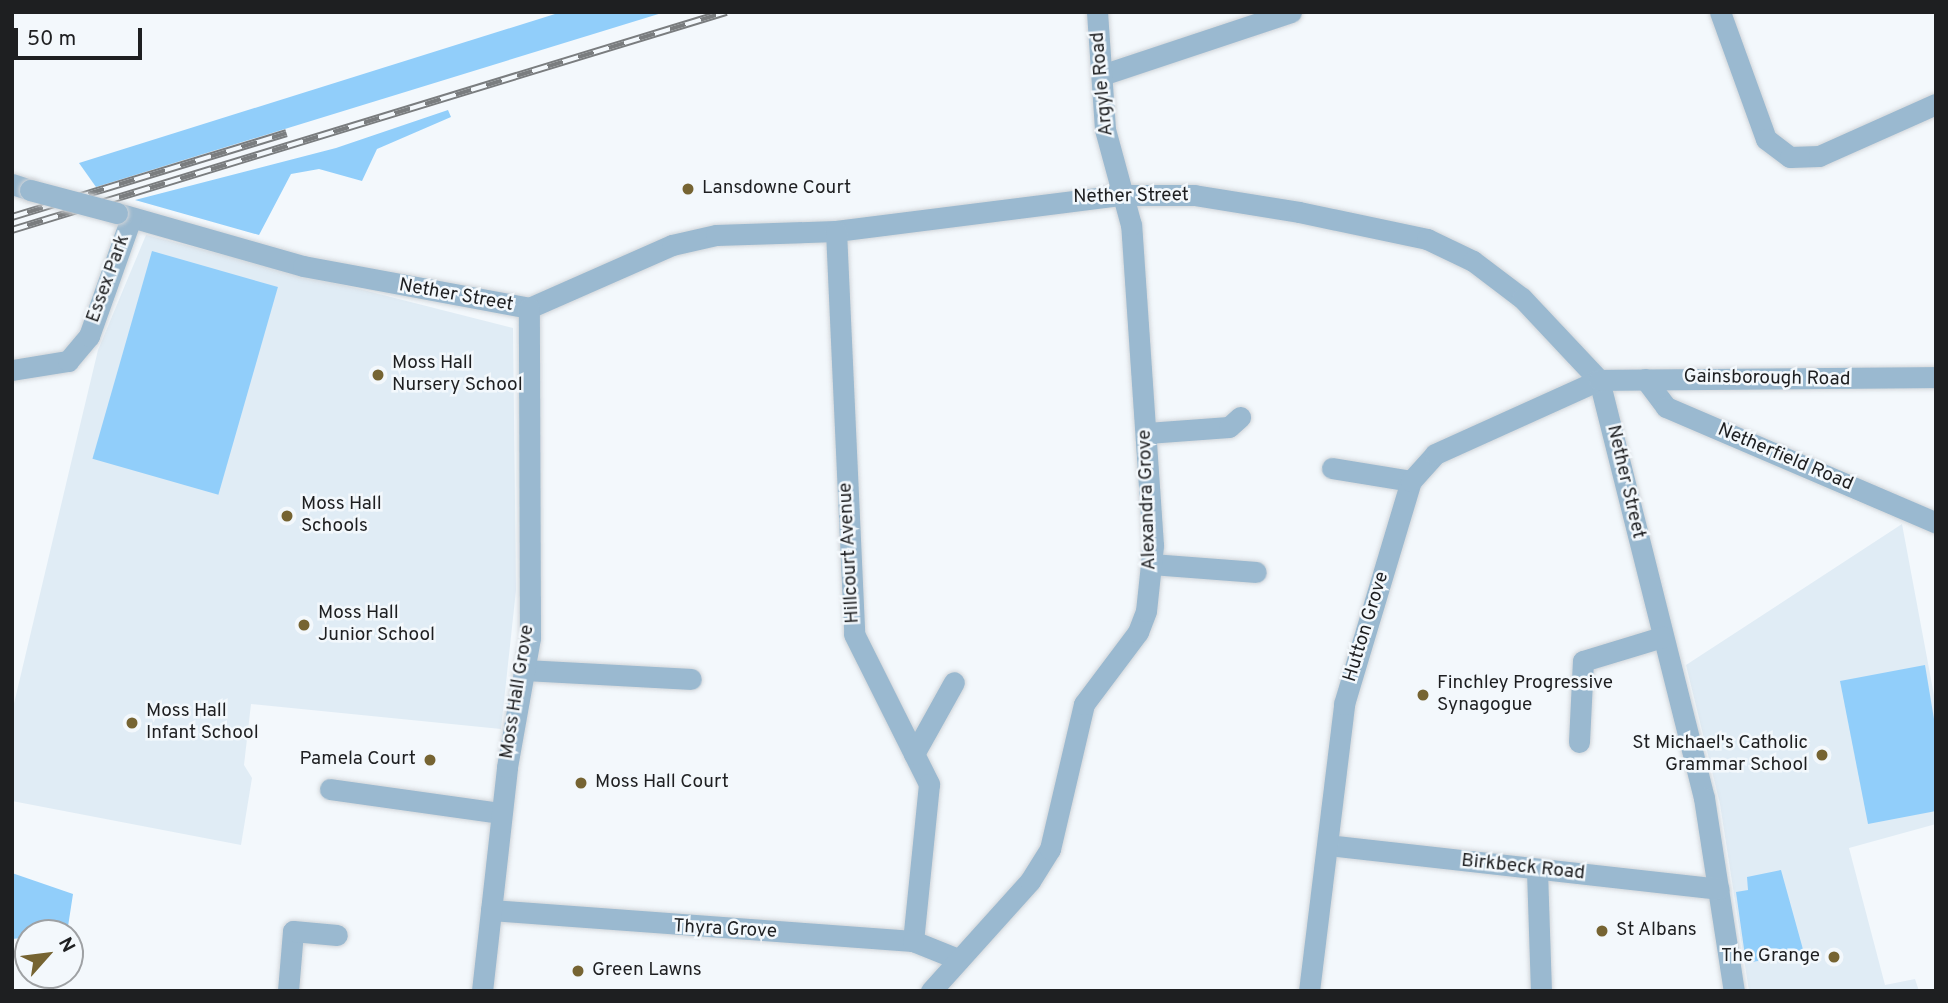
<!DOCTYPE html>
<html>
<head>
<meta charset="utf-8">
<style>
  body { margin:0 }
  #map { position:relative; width:1948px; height:1003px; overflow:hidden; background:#f3f8fc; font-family:Overpass,sans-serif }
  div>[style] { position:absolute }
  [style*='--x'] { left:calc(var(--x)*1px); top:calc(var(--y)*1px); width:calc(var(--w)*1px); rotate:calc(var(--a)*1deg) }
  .built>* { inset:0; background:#e0ecf5 }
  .green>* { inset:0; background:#91cefa; transform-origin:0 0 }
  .roads { filter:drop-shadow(0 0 2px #d1d5d9) drop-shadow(0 0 2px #d1d5d9) }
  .minor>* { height:21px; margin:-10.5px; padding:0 10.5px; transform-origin:10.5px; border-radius:10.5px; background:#9ab9d0 }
  .rail>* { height:8px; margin-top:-4px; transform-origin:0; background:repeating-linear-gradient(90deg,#f3f8fc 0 16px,#7a7d7f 0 32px); box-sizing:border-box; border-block:2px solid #7a7d7f }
  .bridges { filter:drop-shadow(0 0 2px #d1d5d9) drop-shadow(0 0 2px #d1d5d9) }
  .minor-bridge>* { height:21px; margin:-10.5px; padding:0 10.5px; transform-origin:10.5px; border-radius:10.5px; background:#9ab9d0 }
  .dots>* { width:19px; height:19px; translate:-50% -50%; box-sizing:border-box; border:4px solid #f3f8fc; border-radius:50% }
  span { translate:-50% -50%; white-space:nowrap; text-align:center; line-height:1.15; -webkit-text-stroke:5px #f3f8fc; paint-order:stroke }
  .street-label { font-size:19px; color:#1e1f21 }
  .poi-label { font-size:19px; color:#1e1f21 }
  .left { translate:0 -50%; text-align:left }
  .right { translate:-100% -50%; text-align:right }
  .frame { position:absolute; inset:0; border:14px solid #1e1f21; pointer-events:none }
  .north { position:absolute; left:14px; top:919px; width:70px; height:70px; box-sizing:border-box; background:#f3f8fc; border:2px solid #9ea1a4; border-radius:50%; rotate:62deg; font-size:19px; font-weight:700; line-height:28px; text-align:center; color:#1e1f21 }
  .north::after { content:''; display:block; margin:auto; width:24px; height:32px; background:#766432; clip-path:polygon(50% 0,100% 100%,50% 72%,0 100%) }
  .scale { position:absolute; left:14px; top:28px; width:128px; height:32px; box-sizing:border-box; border:4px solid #1e1f21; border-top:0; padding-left:9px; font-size:21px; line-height:24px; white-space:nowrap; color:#1e1f21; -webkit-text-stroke:5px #f3f8fc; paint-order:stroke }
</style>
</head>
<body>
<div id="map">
  <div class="built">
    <i style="clip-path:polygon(146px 235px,513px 328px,516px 590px,501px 729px,251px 704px,244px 765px,252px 778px,241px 845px,12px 801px,12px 712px,76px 442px,98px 350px)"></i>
    <i style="clip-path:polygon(1902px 524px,1936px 706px,1936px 824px,1849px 848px,1885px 985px,1915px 979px,1919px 991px,1749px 991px,1720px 804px,1686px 665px)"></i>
  </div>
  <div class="green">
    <i style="clip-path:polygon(665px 12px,96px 187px,79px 163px,555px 14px)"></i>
    <i style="clip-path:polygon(448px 110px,451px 117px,377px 149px,362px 181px,319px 169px,291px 174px,259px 235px,135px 200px,336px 148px)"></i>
    <i style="left:152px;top:251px;width:131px;height:216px;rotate:16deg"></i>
    <i style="clip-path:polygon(1925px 665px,1936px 731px,1936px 811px,1868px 824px,1840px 681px)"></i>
    <i style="clip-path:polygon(1781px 870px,1804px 953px,1746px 963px,1736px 892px,1748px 890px,1747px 877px)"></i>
    <i style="clip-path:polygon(12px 873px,73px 894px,67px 933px,12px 939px)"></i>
  </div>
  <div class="roads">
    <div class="minor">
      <i style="--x:1720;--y:12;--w:135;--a:70.1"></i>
      <i style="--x:1766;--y:139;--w:30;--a:37"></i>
      <i style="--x:1790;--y:157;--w:29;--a:-2"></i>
      <i style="--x:1819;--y:156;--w:128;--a:-24"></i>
      <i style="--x:1102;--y:75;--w:199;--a:-18.4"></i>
      <i style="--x:12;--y:184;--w:19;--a:18"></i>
      <i style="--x:117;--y:213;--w:193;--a:15.9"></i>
      <i style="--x:303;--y:266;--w:230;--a:10.5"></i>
      <i style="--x:529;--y:308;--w:156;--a:-23.8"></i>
      <i style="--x:672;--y:245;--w:45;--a:-12.8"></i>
      <i style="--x:716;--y:235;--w:120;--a:-1.9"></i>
      <i style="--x:836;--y:231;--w:286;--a:-7.2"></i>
      <i style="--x:1120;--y:195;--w:74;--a:0"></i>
      <i style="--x:1194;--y:195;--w:106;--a:9.2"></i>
      <i style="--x:1299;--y:212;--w:131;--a:11.9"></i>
      <i style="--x:1427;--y:239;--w:51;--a:25.6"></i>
      <i style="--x:1473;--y:261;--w:61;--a:37.1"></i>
      <i style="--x:1522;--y:298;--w:112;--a:46.8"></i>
      <i style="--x:1599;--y:380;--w:431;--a:75.9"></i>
      <i style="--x:1704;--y:798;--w:195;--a:81.2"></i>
      <i style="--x:836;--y:231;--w:403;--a:87.4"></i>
      <i style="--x:854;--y:634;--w:168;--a:63.4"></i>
      <i style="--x:929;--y:784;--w:158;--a:95.8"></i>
      <i style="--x:12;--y:370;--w:57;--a:-9.1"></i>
      <i style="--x:68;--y:361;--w:33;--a:-50"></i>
      <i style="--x:89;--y:336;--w:125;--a:-70.4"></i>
      <i style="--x:1645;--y:379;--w:35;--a:53"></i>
      <i style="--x:1666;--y:407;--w:294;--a:23.2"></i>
      <i style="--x:1147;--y:433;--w:82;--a:-4.2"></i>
      <i style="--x:1229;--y:427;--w:15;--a:-42"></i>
      <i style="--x:1332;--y:468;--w:80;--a:9.3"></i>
      <i style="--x:1152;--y:564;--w:104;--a:4.4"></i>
      <i style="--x:526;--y:670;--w:165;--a:3.1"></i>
      <i style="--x:1579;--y:742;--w:81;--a:-87.2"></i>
      <i style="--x:1583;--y:661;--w:83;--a:-16.9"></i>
      <i style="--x:914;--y:754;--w:82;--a:-60.9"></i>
      <i style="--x:330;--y:789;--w:173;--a:8"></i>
      <i style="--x:1328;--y:845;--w:393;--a:6.4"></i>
      <i style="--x:1537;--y:871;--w:120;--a:88.1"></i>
      <i style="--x:491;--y:910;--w:423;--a:4.2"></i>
      <i style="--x:913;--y:941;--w:45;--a:22"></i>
      <i style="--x:288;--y:991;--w:60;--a:-85.2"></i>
      <i style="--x:293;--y:931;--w:44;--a:5.2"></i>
      <i style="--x:482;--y:991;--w:225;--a:-83.6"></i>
      <i style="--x:507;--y:767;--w:131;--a:-79.9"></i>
      <i style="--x:530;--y:638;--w:330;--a:-90.2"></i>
      <i style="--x:931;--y:991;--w:148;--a:-48"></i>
      <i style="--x:1030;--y:881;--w:38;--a:-58"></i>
      <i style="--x:1050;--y:849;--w:149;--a:-76.8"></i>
      <i style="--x:1084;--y:704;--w:90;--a:-53.1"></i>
      <i style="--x:1138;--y:632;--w:22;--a:-69"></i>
      <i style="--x:1146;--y:611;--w:66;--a:-83.9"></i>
      <i style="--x:1153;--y:545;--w:321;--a:-93.9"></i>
      <i style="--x:1131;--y:225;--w:99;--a:-105.2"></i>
      <i style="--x:1105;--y:129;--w:117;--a:-93.9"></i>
      <i style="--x:1309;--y:991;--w:289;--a:-83"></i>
      <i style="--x:1344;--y:704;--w:233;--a:-73.3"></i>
      <i style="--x:1411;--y:481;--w:36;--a:-48"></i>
      <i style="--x:1435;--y:454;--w:180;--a:-24.3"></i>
      <i style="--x:1599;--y:380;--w:337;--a:-0.5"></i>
    </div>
  </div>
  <div class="rail">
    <i style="--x:12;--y:217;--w:287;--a:-17"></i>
    <i style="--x:12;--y:230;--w:747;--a:-16.98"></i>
  </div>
  <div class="bridges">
    <div class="minor-bridge">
      <i style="--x:30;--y:190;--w:90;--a:14.8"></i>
    </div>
  </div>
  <div class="dots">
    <i style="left:688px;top:189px;background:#766432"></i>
    <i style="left:378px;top:375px;background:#766432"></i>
    <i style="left:287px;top:516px;background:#766432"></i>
    <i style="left:304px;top:625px;background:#766432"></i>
    <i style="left:1423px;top:695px;background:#766432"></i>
    <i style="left:132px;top:723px;background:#766432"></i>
    <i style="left:1822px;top:755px;background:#766432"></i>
    <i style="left:430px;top:760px;background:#766432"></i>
    <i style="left:581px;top:783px;background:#766432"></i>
    <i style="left:1602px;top:931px;background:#766432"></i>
    <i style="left:1834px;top:957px;background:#766432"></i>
    <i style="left:578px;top:971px;background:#766432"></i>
  </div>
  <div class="street-label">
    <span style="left:1103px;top:84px;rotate:-95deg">Argyle Road</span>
    <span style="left:1131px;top:197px;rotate:-1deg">Nether Street</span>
    <span style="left:109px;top:279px;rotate:-70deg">Essex Park</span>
    <span style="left:456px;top:296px;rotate:10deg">Nether Street</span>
    <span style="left:1767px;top:379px;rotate:1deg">Gainsborough Road</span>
    <span style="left:1785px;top:458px;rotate:23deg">Netherfield Road</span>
    <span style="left:1625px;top:482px;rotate:77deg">Nether Street</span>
    <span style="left:1148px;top:500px;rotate:-92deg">Alexandra Grove</span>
    <span style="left:850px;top:553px;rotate:-93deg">Hillcourt Avenue</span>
    <span style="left:1367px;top:627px;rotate:-73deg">Hutton Grove</span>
    <span style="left:518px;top:692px;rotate:-81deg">Moss Hall Grove</span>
    <span style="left:1523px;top:868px;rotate:6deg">Birkbeck Road</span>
    <span style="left:725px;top:930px;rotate:3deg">Thyra Grove</span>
  </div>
  <div class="poi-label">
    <span class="left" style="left:702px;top:189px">Lansdowne Court</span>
    <span class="left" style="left:392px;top:375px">Moss Hall<br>Nursery School</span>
    <span class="left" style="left:301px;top:516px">Moss Hall<br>Schools</span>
    <span class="left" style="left:318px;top:625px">Moss Hall<br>Junior School</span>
    <span class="left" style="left:1437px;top:695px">Finchley Progressive<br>Synagogue</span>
    <span class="left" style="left:146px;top:723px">Moss Hall<br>Infant School</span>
    <span class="right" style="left:1808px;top:755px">St Michael's Catholic<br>Grammar School</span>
    <span class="right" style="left:416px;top:760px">Pamela Court</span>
    <span class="left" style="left:595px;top:783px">Moss Hall Court</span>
    <span class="left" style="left:1616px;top:931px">St Albans</span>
    <span class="right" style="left:1820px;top:957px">The Grange</span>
    <span class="left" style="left:592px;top:971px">Green Lawns</span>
  </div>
  <div class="frame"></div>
  <div class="north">N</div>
  <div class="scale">50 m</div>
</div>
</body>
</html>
